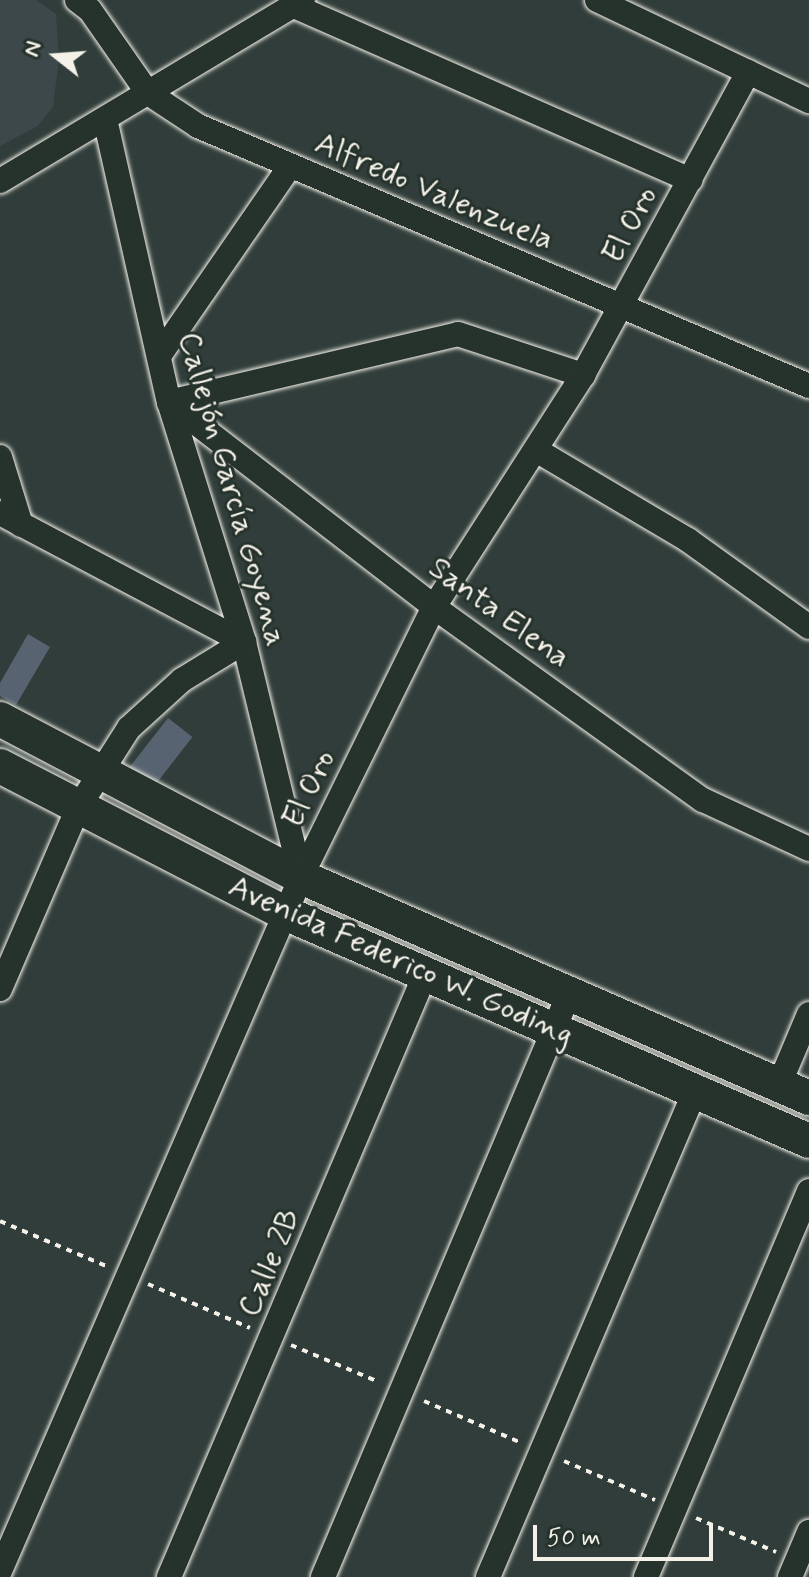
<!DOCTYPE html>
<html>
<head>
<meta charset="utf-8">
<style>
  body { margin:0 }
  #map { position:relative; width:809px; height:1577px; overflow:hidden; background:#303d3a; font-family:Mynerve,sans-serif }
  div>[style] { position:absolute }
  [style*='--x'] { left:calc(var(--x)*1px); top:calc(var(--y)*1px); width:calc(var(--w)*1px); rotate:calc(var(--a)*1deg) }
  .built>* { inset:0; background:#3c484a }
  .building>* { inset:0; background:#576370; transform-origin:0 0 }
  .path>* { height:4px; margin-top:-2px; transform-origin:0; background:repeating-linear-gradient(90deg,#f4f1e8 0 6px,transparent 0 12px) }
  .roads { filter:drop-shadow(0 0 2px #f4f1e8) drop-shadow(0 0 2px #f4f1e8) }
  .street>* { height:24px; margin:-12px; padding:0 12px; transform-origin:12px; border-radius:12px; background:#26332d }
  .secondary>* { height:34px; margin:-17px; padding:0 17px; transform-origin:17px; border-radius:17px; background:#26332d }
  span { translate:-50% -50%; white-space:nowrap; text-align:center; line-height:1.15; -webkit-text-stroke:6px #26332d; paint-order:stroke }
  .street-label { font-size:32px; color:#f4f1e8 }
  .north { position:absolute; left:16px; top:16px; width:80px; height:80px; -webkit-text-stroke:6px #26332d; paint-order:stroke; rotate:287deg; font-size:22px; font-weight:700; line-height:32px; text-align:center; color:#f4f1e8 }
  .north::after { content:''; display:block; margin:auto; width:28px; height:36px; background:#f4f1e8; clip-path:polygon(50% 0,100% 100%,50% 72%,0 100%) }
  .scale { position:absolute; left:533px; top:1525px; width:180px; height:36px; box-sizing:border-box; border:4px solid #f4f1e8; border-top:0; padding-left:10px; font-size:24px; line-height:28px; white-space:nowrap; color:#f4f1e8; -webkit-text-stroke:6px #26332d; paint-order:stroke }
</style>
</head>
<body>
<div id="map">
  <div class="built">
    <i style="clip-path:polygon(0 0,36px 0,56px 14px,59px 59px,53px 107px,38px 126px,0 146px)"></i>
  </div>
  <div class="building">
    <i style="clip-path:polygon(28px 634px,50px 647px,16px 705px,0 696px,0 683px)"></i>
    <i style="left:168px;top:718px;width:31px;height:67px;rotate:38deg"></i>
  </div>
  <div class="path">
    <i style="--x:0;--y:1221;--w:115;--a:23"></i>
    <i style="--x:148;--y:1284;--w:111;--a:23.3"></i>
    <i style="--x:291;--y:1345;--w:95;--a:22.8"></i>
    <i style="--x:424;--y:1401;--w:103;--a:23.3"></i>
    <i style="--x:564;--y:1461;--w:99;--a:23.2"></i>
    <i style="--x:696;--y:1518;--w:87;--a:23"></i>
  </div>
  <div class="roads">
    <div class="street">
      <i style="--x:77;--y:0;--w:16;--a:38"></i>
      <i style="--x:90;--y:10;--w:101;--a:55.1"></i>
      <i style="--x:148;--y:93;--w:60;--a:33.4"></i>
      <i style="--x:198;--y:126;--w:664;--a:23.05"></i>
      <i style="--x:597;--y:0;--w:235;--a:25.5"></i>
      <i style="--x:294;--y:6;--w:433;--a:23.7"></i>
      <i style="--x:105;--y:119;--w:290;--a:77.3"></i>
      <i style="--x:169;--y:402;--w:251;--a:72.6"></i>
      <i style="--x:244;--y:642;--w:242;--a:76.4"></i>
      <i style="--x:0;--y:181;--w:353;--a:-30.9"></i>
      <i style="--x:159;--y:356;--w:231;--a:-55.4"></i>
      <i style="--x:169;--y:402;--w:335;--a:37.7"></i>
      <i style="--x:434;--y:607;--w:331;--a:35.7"></i>
      <i style="--x:703;--y:800;--w:117;--a:24.8"></i>
      <i style="--x:169;--y:402;--w:297;--a:-13.2"></i>
      <i style="--x:458;--y:334;--w:132;--a:18.2"></i>
      <i style="--x:536;--y:450;--w:177;--a:30.6"></i>
      <i style="--x:688;--y:540;--w:149;--a:35.7"></i>
      <i style="--x:0;--y:457;--w:71;--a:72.8"></i>
      <i style="--x:0;--y:513;--w:276;--a:27.9"></i>
      <i style="--x:0;--y:989;--w:197;--a:-66.7"></i>
      <i style="--x:78;--y:808;--w:95;--a:-57.5"></i>
      <i style="--x:129;--y:728;--w:72;--a:-42.2"></i>
      <i style="--x:182;--y:680;--w:73;--a:-31.5"></i>
      <i style="--x:779;--y:1085;--w:77;--a:-67.1"></i>
      <i style="--x:0;--y:1571;--w:756;--a:-66.55"></i>
      <i style="--x:301;--y:877;--w:301;--a:-63.8"></i>
      <i style="--x:434;--y:607;--w:276;--a:-57.3"></i>
      <i style="--x:583;--y:375;--w:345;--a:-61.4"></i>
      <i style="--x:169;--y:1577;--w:657;--a:-66.98"></i>
      <i style="--x:323;--y:1577;--w:631;--a:-67.14"></i>
      <i style="--x:488;--y:1577;--w:528;--a:-66.93"></i>
      <i style="--x:646;--y:1577;--w:419;--a:-67.1"></i>
      <i style="--x:790;--y:1577;--w:49;--a:-67.1"></i>
    </div>
    <div class="secondary">
      <i style="--x:0;--y:719;--w:340;--a:27.7"></i>
      <i style="--x:301;--y:877;--w:554;--a:23.51"></i>
      <i style="--x:0;--y:766;--w:321;--a:27.3"></i>
      <i style="--x:285;--y:913;--w:571;--a:23.51"></i>
    </div>
  </div>
  <div class="street-label">
    <span style="left:434px;top:192px;rotate:23deg">Alfredo Valenzuela</span>
    <span style="left:630px;top:225px;rotate:-62deg">El Oro</span>
    <span style="left:232px;top:489px;rotate:74deg">Callejón García Goyena</span>
    <span style="left:499px;top:613px;rotate:36deg">Santa Elena</span>
    <span style="left:309px;top:789px;rotate:-64deg">El Oro</span>
    <span style="left:401px;top:961px;rotate:24deg">Avenida Federico W. Goding</span>
    <span style="left:270px;top:1263px;rotate:-67deg">Calle 2B</span>
  </div>
  <div class="north">N</div>
  <div class="scale">50 m</div>
</div>
</body>
</html>
